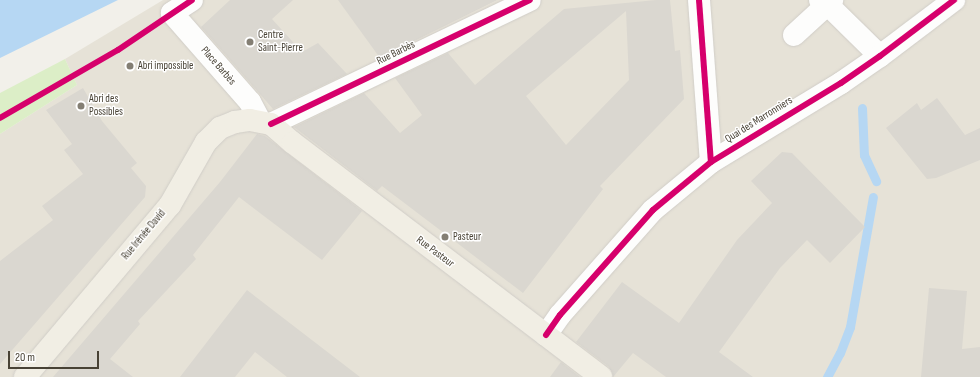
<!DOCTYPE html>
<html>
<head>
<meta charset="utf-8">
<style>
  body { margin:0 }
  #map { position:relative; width:980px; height:377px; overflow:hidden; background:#f2f0ea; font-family:"Sofia Sans Condensed",sans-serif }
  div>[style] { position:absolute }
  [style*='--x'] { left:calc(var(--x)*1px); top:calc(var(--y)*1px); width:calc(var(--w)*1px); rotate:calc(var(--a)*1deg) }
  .residential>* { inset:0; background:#e6e2d7 }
  .green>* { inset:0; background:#dceec7 }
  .water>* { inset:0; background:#b6d7f3 }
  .stream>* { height:9px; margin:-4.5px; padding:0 4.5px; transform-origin:4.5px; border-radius:4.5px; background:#b6d7f3 }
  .building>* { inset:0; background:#dad7d0 }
  .roads { filter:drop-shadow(0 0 1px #d0cdc7) drop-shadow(0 0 1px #d0cdc7) }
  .minor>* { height:22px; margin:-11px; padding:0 11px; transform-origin:11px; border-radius:11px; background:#fdfdfc }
  .major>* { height:22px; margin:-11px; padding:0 11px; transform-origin:11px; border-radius:11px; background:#f1eee4 }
  .cycleway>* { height:6px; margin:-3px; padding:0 3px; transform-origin:3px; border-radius:3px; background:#d6006c }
  .dots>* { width:11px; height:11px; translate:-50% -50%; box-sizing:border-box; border:2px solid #fff; border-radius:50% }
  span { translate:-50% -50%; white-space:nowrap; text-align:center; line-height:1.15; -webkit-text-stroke:3px #fff; paint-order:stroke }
  .poi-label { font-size:11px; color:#484235 }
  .left { translate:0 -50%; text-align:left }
  .street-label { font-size:11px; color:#484235 }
  .scale { position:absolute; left:8px; top:351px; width:91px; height:18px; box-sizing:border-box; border:2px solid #484235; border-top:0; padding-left:5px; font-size:12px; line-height:14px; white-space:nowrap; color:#484235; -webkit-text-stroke:3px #fff; paint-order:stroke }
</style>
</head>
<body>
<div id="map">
  <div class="residential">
    <i style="clip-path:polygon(163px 0,980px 0,980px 377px,0 377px,0 134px,77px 85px,65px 59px)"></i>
  </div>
  <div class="green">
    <i style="clip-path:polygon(65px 59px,77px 85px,0 134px,0 93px)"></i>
  </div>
  <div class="water">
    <i style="clip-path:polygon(0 0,118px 0,0 58px)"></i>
  </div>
  <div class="stream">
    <i style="--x:862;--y:108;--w:47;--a:87.6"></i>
    <i style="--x:864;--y:155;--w:29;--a:65"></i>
    <i style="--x:827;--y:377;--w:27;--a:-62"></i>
    <i style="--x:840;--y:353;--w:28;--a:-69"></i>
    <i style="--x:850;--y:327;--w:132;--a:-80"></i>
  </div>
  <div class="building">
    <i style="clip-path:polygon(230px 0,293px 0,272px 19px,302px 52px,318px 43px,347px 74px,273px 109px,201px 27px)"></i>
    <i style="clip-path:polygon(338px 0,497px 0,380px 58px)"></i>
    <i style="clip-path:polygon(evenodd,656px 0,670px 0,675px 51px,680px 50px,684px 99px,600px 186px,603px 189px,523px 293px,382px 186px,377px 191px,294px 127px,364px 93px,400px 133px,422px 115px,395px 78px,448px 53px,475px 85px,564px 9px,656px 0,626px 11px,629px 80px,566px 145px,526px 96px,626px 11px)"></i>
    <i style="clip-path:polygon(83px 88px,102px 121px,137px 163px,131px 168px,146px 186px,145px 197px,0 364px,0 261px,53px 220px,42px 206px,83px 174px,64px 150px,72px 144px,46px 110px)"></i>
    <i style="clip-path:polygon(937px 98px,965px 135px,980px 128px,980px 160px,936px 178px,927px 179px,886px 128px,917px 103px,921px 110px)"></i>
    <i style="clip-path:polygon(257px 134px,265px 136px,362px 211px,322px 260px,239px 197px,193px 255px,196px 259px,138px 321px,140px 324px,110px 359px,133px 377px,53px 377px,220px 182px)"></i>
    <i style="clip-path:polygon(782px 152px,792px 153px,865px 227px,830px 263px,807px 240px,780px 268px,719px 352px,753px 377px,666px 377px,633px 353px,613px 377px,609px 367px,576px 342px,622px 282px,679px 323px,737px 240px,772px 203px,751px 181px)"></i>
    <i style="clip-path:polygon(929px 288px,967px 291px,962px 349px,980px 347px,980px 377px,921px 377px)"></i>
    <i style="clip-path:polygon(247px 290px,360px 377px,287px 377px,255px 352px,235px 377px,180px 377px)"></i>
    <i style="clip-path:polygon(561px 362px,580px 377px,550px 377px)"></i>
  </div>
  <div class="roads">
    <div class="minor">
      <i style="--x:192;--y:0;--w:24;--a:147"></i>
      <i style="--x:172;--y:13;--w:118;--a:48.8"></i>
      <i style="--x:250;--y:102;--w:21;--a:62"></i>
      <i style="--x:699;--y:0;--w:162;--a:85.8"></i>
      <i style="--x:820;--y:0;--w:8;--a:30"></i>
      <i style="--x:827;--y:4;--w:74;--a:44.5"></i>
      <i style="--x:794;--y:35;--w:52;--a:-42.6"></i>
      <i style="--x:271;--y:124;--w:287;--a:-25.6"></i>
      <i style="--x:546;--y:335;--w:24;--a:-55"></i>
      <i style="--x:560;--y:315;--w:140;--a:-48.5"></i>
      <i style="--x:653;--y:210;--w:75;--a:-39.6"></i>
      <i style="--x:711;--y:162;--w:152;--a:-31.3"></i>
      <i style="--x:841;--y:83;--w:47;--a:-34.7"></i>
      <i style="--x:880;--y:56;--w:93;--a:-37.1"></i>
    </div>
    <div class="major">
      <i style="--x:25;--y:377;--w:225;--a:-49.9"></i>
      <i style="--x:170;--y:205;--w:73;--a:-60.3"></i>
      <i style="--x:206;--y:142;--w:20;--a:-45"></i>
      <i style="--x:220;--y:128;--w:16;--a:-22"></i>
      <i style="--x:235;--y:122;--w:15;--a:-8"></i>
      <i style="--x:250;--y:120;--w:21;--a:11"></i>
      <i style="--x:271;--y:124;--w:29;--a:41"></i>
      <i style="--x:293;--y:143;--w:387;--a:37.2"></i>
    </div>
  </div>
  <div class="cycleway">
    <i style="--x:699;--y:0;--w:162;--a:85.8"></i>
    <i style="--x:0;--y:118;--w:136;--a:-30"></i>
    <i style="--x:118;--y:50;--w:89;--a:-34"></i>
    <i style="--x:271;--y:124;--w:287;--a:-25.6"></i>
    <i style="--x:546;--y:335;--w:24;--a:-55"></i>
    <i style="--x:560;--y:315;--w:140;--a:-48.5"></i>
    <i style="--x:653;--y:210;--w:75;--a:-39.6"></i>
    <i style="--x:711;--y:162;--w:152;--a:-31.3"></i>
    <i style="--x:841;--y:83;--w:47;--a:-34.7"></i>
    <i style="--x:880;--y:56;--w:93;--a:-37.1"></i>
  </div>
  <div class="dots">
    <i style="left:250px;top:42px;background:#847f74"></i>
    <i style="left:130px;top:66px;background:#847f74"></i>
    <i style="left:81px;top:106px;background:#847f74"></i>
    <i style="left:445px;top:237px;background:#847f74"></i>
  </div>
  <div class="poi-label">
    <span class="left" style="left:258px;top:42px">Centre<br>Saint-Pierre</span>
    <span class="left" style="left:138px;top:66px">Abri impossible</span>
    <span class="left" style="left:89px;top:106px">Abri des<br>Possibles</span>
    <span class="left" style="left:453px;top:237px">Pasteur</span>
  </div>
  <div class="street-label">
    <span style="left:396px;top:53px;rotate:-26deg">Rue Barbès</span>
    <span style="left:218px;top:66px;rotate:49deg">Place Barbès</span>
    <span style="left:759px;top:120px;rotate:-32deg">Quai des Marronniers</span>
    <span style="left:144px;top:235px;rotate:-50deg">Rue Irénée David</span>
    <span style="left:435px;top:252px;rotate:37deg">Rue Pasteur</span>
  </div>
  <div class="scale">20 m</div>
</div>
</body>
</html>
